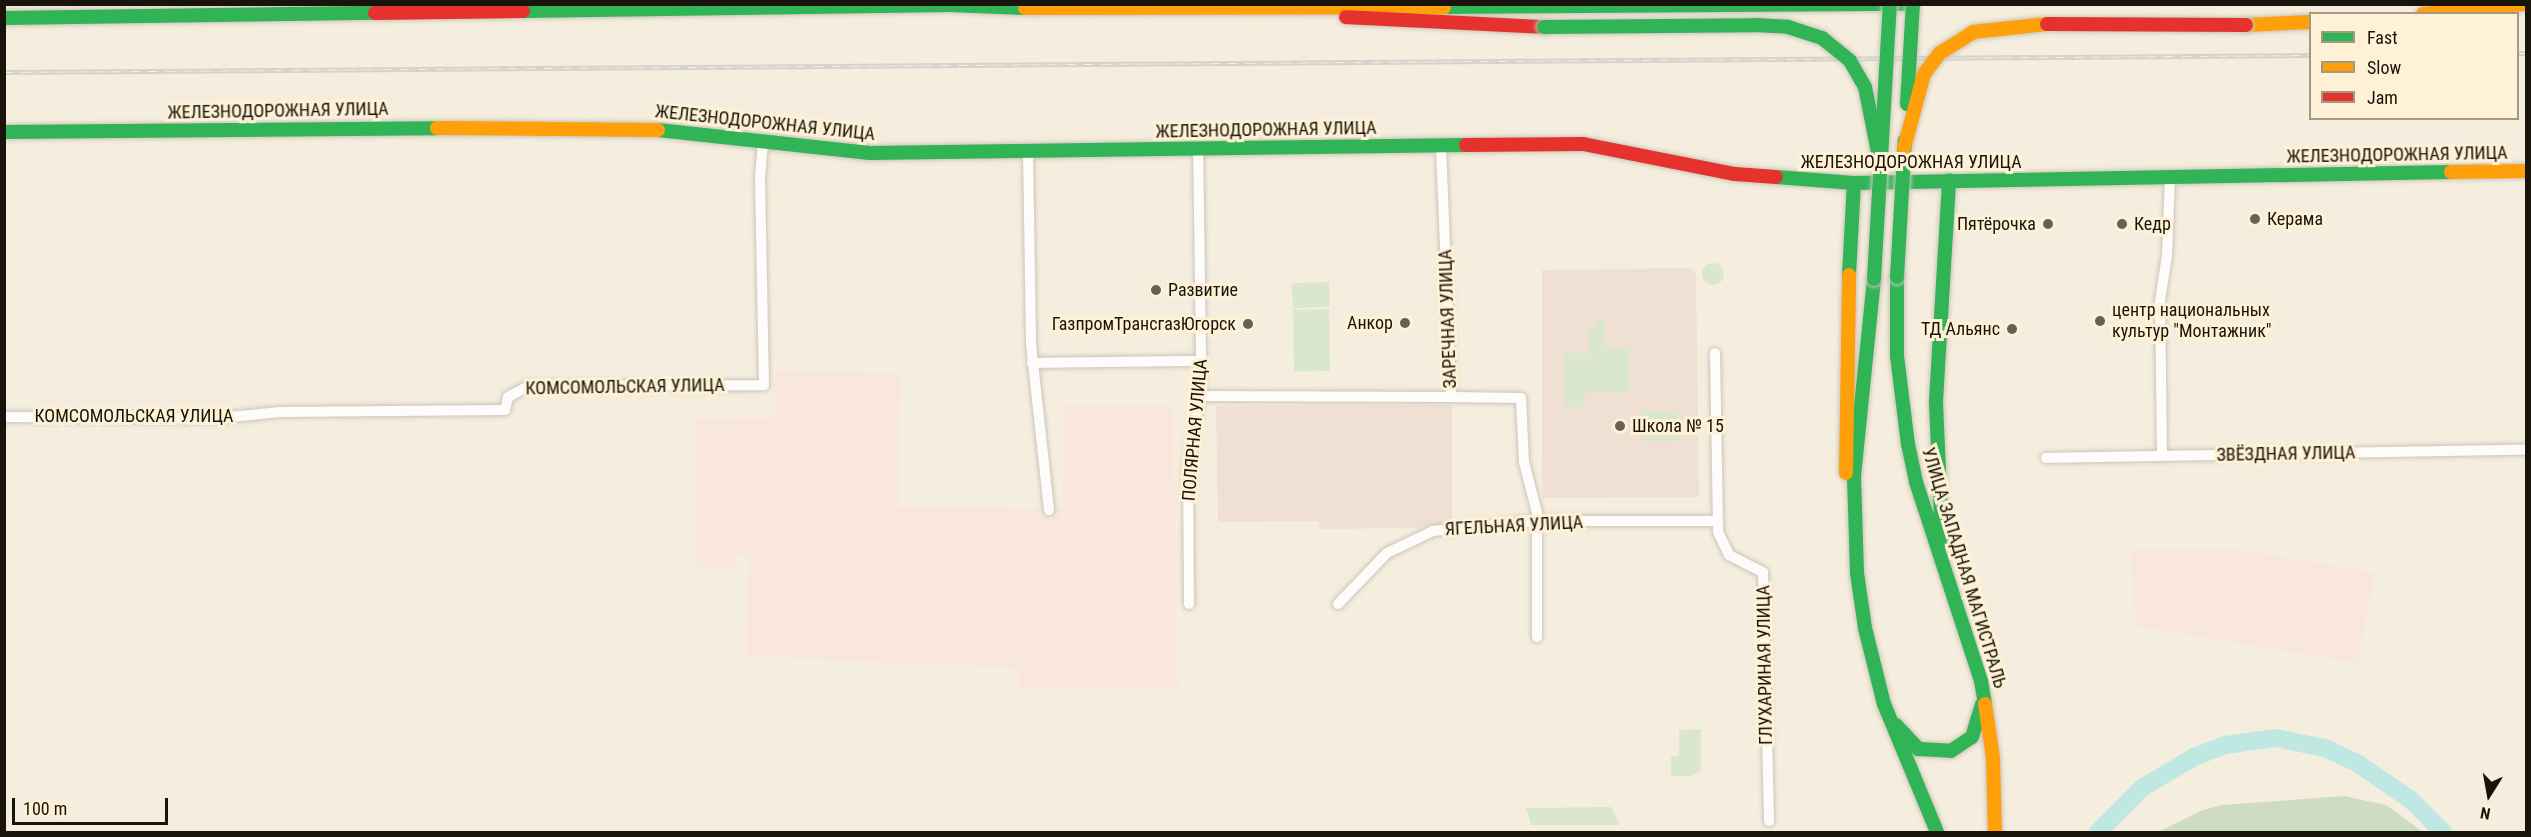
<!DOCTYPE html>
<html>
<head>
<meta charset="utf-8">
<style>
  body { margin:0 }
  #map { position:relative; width:2531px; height:837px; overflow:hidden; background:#f5eede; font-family:"Roboto Condensed",sans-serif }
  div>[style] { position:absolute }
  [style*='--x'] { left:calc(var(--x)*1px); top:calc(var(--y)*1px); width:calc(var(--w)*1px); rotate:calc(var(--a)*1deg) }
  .industrial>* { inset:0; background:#f9e7dd }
  .education>* { inset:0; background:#efe0d3 }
  .green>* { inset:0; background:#dae7cc; transform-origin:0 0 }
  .round { border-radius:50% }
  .forest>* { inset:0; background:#cedcc1 }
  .river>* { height:18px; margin:-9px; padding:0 9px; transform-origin:9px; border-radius:9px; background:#c0e8e3 }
  .roads { filter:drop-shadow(0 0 2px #ccc6ba) drop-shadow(0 0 2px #ccc6ba) }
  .street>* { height:10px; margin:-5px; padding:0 5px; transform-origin:5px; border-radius:5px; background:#fefcfa }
  .fast>* { height:14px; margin:-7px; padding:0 7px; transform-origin:7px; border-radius:7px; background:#30b455 }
  .slow>* { height:14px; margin:-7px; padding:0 7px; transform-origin:7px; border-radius:7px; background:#ff9f0a }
  .jam>* { height:14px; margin:-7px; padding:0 7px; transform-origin:7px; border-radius:7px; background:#e5322d }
  .rail>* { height:5px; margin-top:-2.5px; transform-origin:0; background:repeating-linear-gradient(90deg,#fef1d5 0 9px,#d5d3ce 0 18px); box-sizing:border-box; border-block:2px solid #d5d3ce }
  .bridges { filter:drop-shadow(0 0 2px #ccc6ba) drop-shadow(0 0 2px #ccc6ba) }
  .fast-bridge>* { height:14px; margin:-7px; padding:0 7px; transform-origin:7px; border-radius:7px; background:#30b455 }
  .slow-bridge>* { height:14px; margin:-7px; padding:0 7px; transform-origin:7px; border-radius:7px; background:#ff9f0a }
  .jam-bridge>* { height:14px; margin:-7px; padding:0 7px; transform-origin:7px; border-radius:7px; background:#e5322d }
  .dots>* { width:16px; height:16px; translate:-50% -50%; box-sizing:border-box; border:3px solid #fef1d5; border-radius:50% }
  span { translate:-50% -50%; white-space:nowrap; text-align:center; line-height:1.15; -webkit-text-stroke:6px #fef1d5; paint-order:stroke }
  .street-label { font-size:18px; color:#19140b }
  .poi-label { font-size:18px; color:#19140b }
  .left { translate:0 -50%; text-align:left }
  .right { translate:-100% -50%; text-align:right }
  .frame { position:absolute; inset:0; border:6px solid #19140b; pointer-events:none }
  .legend { position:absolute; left:2309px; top:12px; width:210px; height:108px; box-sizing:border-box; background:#fef1d5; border:2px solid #a29984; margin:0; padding:8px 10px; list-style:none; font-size:18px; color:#19140b }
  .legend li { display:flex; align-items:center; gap:12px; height:30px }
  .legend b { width:30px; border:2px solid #a29984 }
  .north { position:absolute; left:2459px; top:765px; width:60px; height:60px; -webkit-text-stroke:4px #fef1d5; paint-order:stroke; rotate:191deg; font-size:16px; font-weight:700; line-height:24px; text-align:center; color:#19140b }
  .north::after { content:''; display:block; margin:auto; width:21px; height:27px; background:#19140b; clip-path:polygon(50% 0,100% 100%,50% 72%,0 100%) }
  .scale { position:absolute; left:12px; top:798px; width:156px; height:27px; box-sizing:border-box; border:3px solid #19140b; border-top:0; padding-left:8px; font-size:18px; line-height:21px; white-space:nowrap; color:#19140b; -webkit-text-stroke:4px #fef1d5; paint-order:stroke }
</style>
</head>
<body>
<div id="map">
  <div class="industrial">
    <i style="clip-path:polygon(775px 371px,900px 373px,898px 507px,1063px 509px,1063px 406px,1173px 405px,1178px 689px,1018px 690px,1018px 668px,746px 656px,749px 555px,734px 555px,734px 567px,695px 567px,695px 419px,775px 418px)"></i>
    <i style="clip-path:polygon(2131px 549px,2235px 549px,2375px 573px,2358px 663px,2135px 626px)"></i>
  </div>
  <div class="education">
    <i style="clip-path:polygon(1691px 268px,1696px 275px,1699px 497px,1542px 498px,1542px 270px)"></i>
    <i style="clip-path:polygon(1452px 405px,1452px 521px,1416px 528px,1320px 529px,1319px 521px,1218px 522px,1216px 406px)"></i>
  </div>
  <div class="green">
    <i class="round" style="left:1702px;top:263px;width:22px;height:22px"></i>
    <i style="left:1329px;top:282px;width:25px;height:37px;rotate:88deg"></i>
    <i style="left:1329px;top:309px;width:62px;height:36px;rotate:89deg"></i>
    <i style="clip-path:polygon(1597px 321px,1605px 321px,1606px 349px,1629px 348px,1629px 392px,1586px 392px,1585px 406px,1565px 407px,1564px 353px,1589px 353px,1589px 327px,1597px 327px)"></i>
    <i style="left:1643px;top:411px;width:34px;height:30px"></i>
    <i style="clip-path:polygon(1701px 729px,1701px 771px,1691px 776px,1671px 776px,1671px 756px,1679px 756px,1679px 730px)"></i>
    <i style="clip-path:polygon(1611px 807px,1620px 825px,1531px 825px,1526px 808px)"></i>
  </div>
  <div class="forest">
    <i style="clip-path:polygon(2344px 796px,2386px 805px,2423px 832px,2158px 832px,2203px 810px,2222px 805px)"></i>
  </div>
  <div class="river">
    <i style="--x:2098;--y:832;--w:62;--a:-45"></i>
    <i style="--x:2142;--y:788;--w:61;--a:-30.8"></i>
    <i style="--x:2194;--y:757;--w:34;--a:-21"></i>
    <i style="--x:2226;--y:745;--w:49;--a:-8.1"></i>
    <i style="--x:2275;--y:738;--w:51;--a:11.3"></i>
    <i style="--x:2325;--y:748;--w:35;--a:25"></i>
    <i style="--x:2357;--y:763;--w:65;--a:34.4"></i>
    <i style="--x:2411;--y:800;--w:45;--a:45"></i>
  </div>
  <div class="roads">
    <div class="street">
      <i style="--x:1441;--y:146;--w:251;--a:87.7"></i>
      <i style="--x:1451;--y:397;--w:70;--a:0.8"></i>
      <i style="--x:1521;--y:398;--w:64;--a:87.3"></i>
      <i style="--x:1524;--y:462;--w:53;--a:75.7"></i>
      <i style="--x:1537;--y:513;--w:124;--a:90"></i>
      <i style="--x:1028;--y:150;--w:194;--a:89.1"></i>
      <i style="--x:1031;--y:344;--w:167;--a:83.8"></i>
      <i style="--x:1715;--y:353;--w:179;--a:89"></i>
      <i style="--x:1718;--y:532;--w:25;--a:64"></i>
      <i style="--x:1729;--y:555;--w:38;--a:27"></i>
      <i style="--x:1763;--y:572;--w:249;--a:88.6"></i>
      <i style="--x:1032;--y:363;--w:169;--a:-0.7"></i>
      <i style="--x:1200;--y:396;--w:251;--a:0.2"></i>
      <i style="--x:4;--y:417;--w:217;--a:0.3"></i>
      <i style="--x:221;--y:418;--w:59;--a:-5.8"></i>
      <i style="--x:280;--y:412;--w:225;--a:-0.5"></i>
      <i style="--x:505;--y:410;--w:13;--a:-77"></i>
      <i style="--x:508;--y:397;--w:24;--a:-28"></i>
      <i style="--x:529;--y:386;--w:235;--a:-0.2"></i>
      <i style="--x:764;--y:385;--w:208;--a:-91.1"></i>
      <i style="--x:760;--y:177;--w:35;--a:-85"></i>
      <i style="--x:2162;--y:456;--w:155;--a:-90.7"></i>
      <i style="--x:2160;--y:301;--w:47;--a:-81.3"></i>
      <i style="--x:2167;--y:255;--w:79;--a:-87.8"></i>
      <i style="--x:2046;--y:458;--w:480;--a:-1"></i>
      <i style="--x:1189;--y:604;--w:138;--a:-90.4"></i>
      <i style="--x:1188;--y:466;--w:71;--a:-80.3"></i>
      <i style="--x:1200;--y:396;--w:41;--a:-88.6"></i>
      <i style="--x:1201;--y:355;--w:207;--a:-90.8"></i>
      <i style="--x:1338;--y:604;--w:71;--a:-46.1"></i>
      <i style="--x:1387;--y:553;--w:51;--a:-25.6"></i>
      <i style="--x:1433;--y:531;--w:104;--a:-5.5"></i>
      <i style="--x:1537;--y:521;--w:180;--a:0"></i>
    </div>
    <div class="fast">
      <i style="--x:1444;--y:7;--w:461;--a:-0.4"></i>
      <i style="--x:523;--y:11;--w:427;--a:-0.8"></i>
      <i style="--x:950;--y:5;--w:75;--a:2.3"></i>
      <i style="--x:4;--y:18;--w:371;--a:-0.8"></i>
      <i style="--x:658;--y:130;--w:213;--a:6.2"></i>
      <i style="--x:870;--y:153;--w:596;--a:-0.77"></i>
      <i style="--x:4;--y:132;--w:433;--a:-0.5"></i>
      <i style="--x:1776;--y:177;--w:78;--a:4.4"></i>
      <i style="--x:1854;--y:183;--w:597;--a:-1.06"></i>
      <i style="--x:1849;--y:275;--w:92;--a:-86.9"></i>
      <i style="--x:1897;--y:277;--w:79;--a:90"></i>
      <i style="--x:1897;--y:356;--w:89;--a:82.9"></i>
      <i style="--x:1908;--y:444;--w:39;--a:78"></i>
      <i style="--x:1916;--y:482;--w:209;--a:71.9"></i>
      <i style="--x:1981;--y:681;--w:23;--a:80"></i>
      <i style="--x:1874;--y:279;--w:199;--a:95.8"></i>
      <i style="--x:1854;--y:477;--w:96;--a:88.2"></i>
      <i style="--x:1857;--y:573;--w:56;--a:81.7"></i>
      <i style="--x:1865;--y:628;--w:78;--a:76"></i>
      <i style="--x:1884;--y:704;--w:139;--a:67.5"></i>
      <i style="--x:1942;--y:540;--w:139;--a:-92.5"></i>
      <i style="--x:1936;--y:401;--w:221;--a:-86.6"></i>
      <i style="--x:1896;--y:725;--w:33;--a:47"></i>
      <i style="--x:1918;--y:749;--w:33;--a:3"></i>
      <i style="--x:1951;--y:751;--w:25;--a:-34"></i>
      <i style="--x:1972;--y:737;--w:34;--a:-73"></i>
    </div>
    <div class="slow">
      <i style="--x:1025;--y:8;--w:419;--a:-0.1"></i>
      <i style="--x:2423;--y:14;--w:101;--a:-5.7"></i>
      <i style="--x:2246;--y:25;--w:64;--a:-2.7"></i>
      <i style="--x:437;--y:128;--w:221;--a:0.5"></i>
      <i style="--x:2451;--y:172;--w:75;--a:-0.8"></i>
      <i style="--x:1846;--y:473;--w:198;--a:-89.1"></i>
      <i style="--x:1985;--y:704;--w:55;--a:81.6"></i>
      <i style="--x:1993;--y:758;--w:74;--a:88.5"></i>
    </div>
    <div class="jam">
      <i style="--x:375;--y:13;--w:148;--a:-0.8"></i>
      <i style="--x:1346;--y:17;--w:198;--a:2.9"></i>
      <i style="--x:1466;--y:145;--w:117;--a:-0.5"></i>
      <i style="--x:1583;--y:144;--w:155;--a:11.2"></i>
      <i style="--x:1735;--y:174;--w:41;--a:4.2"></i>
    </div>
  </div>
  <div class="rail">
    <i style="--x:2518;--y:53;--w:8;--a:0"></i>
    <i style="--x:4;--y:72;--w:2306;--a:-0.42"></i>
  </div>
  <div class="bridges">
    <div class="fast-bridge">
      <i style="--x:1544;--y:27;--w:211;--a:-0.5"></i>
      <i style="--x:1755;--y:25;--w:33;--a:3"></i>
      <i style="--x:1788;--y:27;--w:36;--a:18"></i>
      <i style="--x:1822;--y:38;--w:36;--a:39"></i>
      <i style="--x:1850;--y:61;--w:30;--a:60"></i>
      <i style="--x:1865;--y:87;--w:76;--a:78.7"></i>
      <i style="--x:1907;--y:104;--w:100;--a:-86.6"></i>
      <i style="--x:1897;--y:277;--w:137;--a:-86.7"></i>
      <i style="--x:1874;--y:279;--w:275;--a:-86.7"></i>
    </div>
    <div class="slow-bridge">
      <i style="--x:1904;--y:148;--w:77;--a:-74.9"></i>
      <i style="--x:1924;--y:74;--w:26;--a:-53"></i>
      <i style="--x:1940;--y:53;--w:39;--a:-32"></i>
      <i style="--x:1973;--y:32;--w:74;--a:-6.2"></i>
    </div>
    <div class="jam-bridge">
      <i style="--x:2047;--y:24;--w:199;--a:0.3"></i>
    </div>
  </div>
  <div class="dots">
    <i style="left:2255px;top:219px;background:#666055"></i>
    <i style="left:2048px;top:224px;background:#666055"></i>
    <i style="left:2122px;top:224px;background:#666055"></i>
    <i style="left:1156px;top:290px;background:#666055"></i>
    <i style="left:2100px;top:321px;background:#666055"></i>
    <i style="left:1405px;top:323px;background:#666055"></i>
    <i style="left:1248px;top:324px;background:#666055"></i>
    <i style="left:2012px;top:329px;background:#666055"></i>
    <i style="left:1620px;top:426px;background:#666055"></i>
  </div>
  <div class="street-label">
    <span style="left:278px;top:111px;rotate:-1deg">ЖЕЛЕЗНОДОРОЖНАЯ УЛИЦА</span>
    <span style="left:765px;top:123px;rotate:6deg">ЖЕЛЕЗНОДОРОЖНАЯ УЛИЦА</span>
    <span style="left:1266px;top:130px;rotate:-1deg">ЖЕЛЕЗНОДОРОЖНАЯ УЛИЦА</span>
    <span style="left:2397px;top:155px;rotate:-1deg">ЖЕЛЕЗНОДОРОЖНАЯ УЛИЦА</span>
    <span style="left:1911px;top:162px">ЖЕЛЕЗНОДОРОЖНАЯ УЛИЦА</span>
    <span style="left:1448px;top:319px;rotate:-92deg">ЗАРЕЧНАЯ УЛИЦА</span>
    <span style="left:625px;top:387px;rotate:-1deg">КОМСОМОЛЬСКАЯ УЛИЦА</span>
    <span style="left:134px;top:416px">КОМСОМОЛЬСКАЯ УЛИЦА</span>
    <span style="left:1195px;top:430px;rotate:-85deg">ПОЛЯРНАЯ УЛИЦА</span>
    <span style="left:2286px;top:454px;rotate:-1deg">ЗВЁЗДНАЯ УЛИЦА</span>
    <span style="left:1514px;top:526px;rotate:-3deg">ЯГЕЛЬНАЯ УЛИЦА</span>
    <span style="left:1964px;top:568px;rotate:73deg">УЛИЦА ЗАПАДНАЯ МАГИСТРАЛЬ</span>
    <span style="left:1765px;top:665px;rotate:-91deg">ГЛУХАРИНАЯ УЛИЦА</span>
  </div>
  <div class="poi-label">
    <span class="left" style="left:2267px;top:219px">Керама</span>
    <span class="right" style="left:2036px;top:224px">Пятёрочка</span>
    <span class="left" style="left:2134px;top:224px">Кедр</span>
    <span class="left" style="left:1168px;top:290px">Развитие</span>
    <span class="left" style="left:2112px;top:321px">центр национальных<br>культур "Монтажник"</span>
    <span class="right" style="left:1393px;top:323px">Анкор</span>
    <span class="right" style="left:1236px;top:324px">ГазпромТрансгазЮгорск</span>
    <span class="right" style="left:2000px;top:329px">ТД Альянс</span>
    <span class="left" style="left:1632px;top:426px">Школа № 15</span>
  </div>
  <div class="frame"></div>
  <ul class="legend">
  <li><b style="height:8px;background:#30b455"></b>Fast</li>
  <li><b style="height:8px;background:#ff9f0a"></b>Slow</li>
  <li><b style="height:8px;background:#e5322d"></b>Jam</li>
  </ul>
  <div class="north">N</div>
  <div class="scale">100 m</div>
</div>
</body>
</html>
